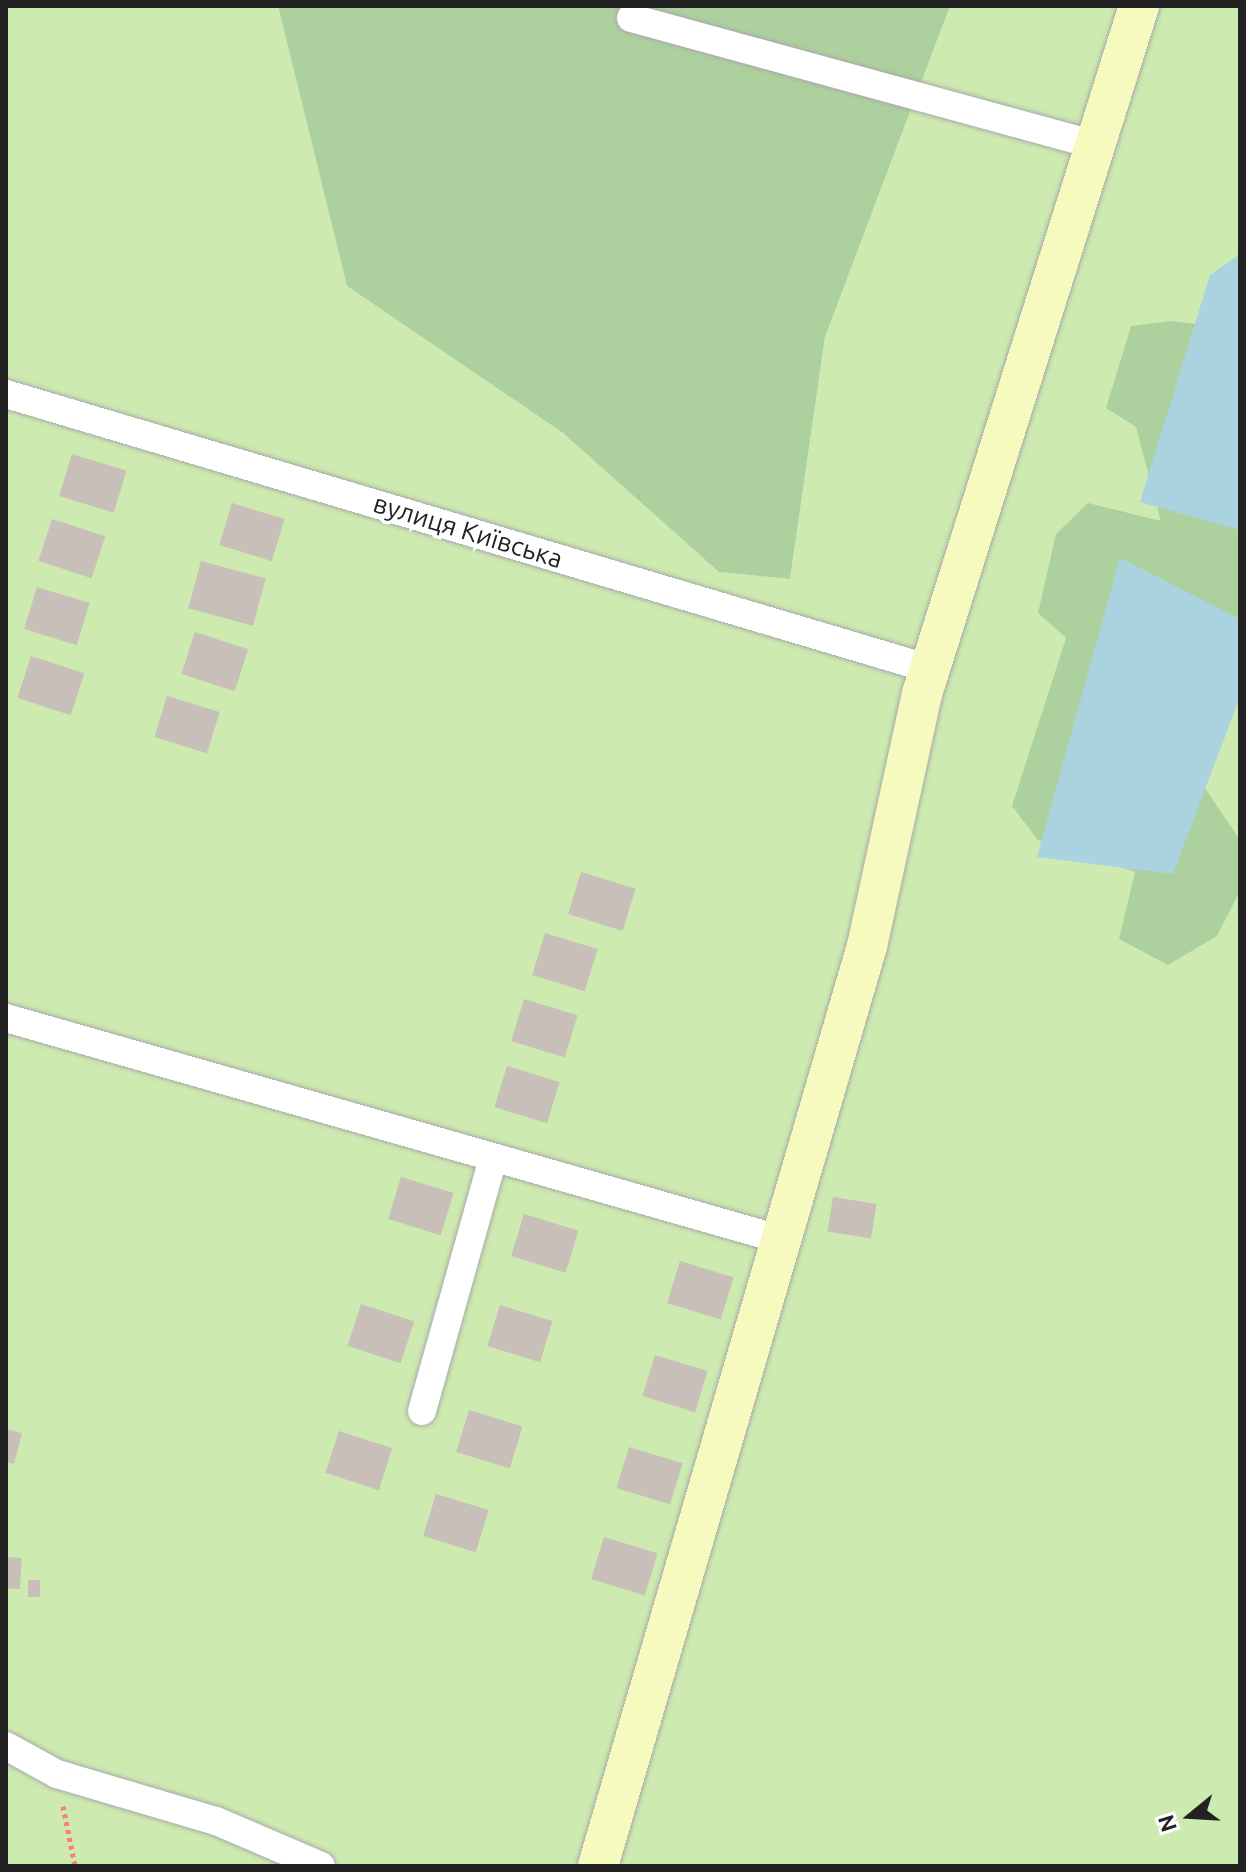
<!DOCTYPE html>
<html>
<head>
<meta charset="utf-8">
<style>
  body { margin:0 }
  #map { position:relative; width:1246px; height:1872px; overflow:hidden; background:#f2efe9; font-family:Ubuntu,sans-serif }
  div>[style] { position:absolute }
  [style*='--x'] { left:calc(var(--x)*1px); top:calc(var(--y)*1px); width:calc(var(--w)*1px); rotate:calc(var(--a)*1deg) }
  .grass>* { inset:0; background:#cdebb0 }
  .forest>* { inset:0; background:#add19e }
  .water>* { inset:0; background:#aad3df }
  .building>* { inset:0; background:#c7bfb8; transform-origin:0 0 }
  .path>* { height:5px; margin-top:-2.5px; transform-origin:0; background:repeating-linear-gradient(90deg,#fa8072 0 4px,transparent 0 8px) }
  .roads { filter:drop-shadow(0 0 2px #a9a9a9) drop-shadow(0 0 2px #a9a9a9) }
  .street>* { height:28px; margin:-14px; padding:0 14px; transform-origin:14px; border-radius:14px; background:#fff }
  .secondary>* { height:40px; margin:-20px; padding:0 20px; transform-origin:20px; border-radius:20px; background:#f7fabf }
  span { translate:-50% -50%; white-space:nowrap; text-align:center; line-height:1.15; -webkit-text-stroke:7px #fff; paint-order:stroke }
  .street-label { font-size:26px; color:#222 }
  .frame { position:absolute; inset:0; border:8px solid #222; pointer-events:none }
  .north { position:absolute; left:1150px; top:1776px; width:80px; height:80px; -webkit-text-stroke:6px #fff; paint-order:stroke; rotate:252deg; font-size:22px; font-weight:700; line-height:32px; text-align:center; color:#222 }
  .north::after { content:''; display:block; margin:auto; width:28px; height:36px; background:#222; clip-path:polygon(50% 0,100% 100%,50% 72%,0 100%) }
</style>
</head>
<body>
<div id="map">
  <div class="grass">
    <i style="clip-path:polygon(6px 6px,278px 6px,347px 286px,563px 433px,719px 572px,790px 579px,825px 337px,950px 6px,1240px 6px,1240px 1866px,6px 1866px)"></i>
  </div>
  <div class="forest">
    <i style="clip-path:polygon(278px 6px,950px 6px,825px 337px,790px 579px,719px 572px,563px 433px,347px 286px)"></i>
    <i style="clip-path:polygon(1170px 321px,1240px 329px,1240px 617px,1184px 757px,1240px 840px,1240px 891px,1217px 936px,1168px 965px,1119px 939px,1135px 872px,1038px 840px,1012px 806px,1066px 638px,1038px 613px,1056px 534px,1088px 503px,1161px 521px,1136px 427px,1106px 408px,1131px 326px)"></i>
  </div>
  <div class="water">
    <i style="clip-path:polygon(1240px 254px,1240px 530px,1140px 502px,1210px 275px)"></i>
    <i style="clip-path:polygon(1120px 558px,1240px 619px,1240px 697px,1173px 874px,1037px 857px)"></i>
  </div>
  <div class="building">
    <i style="left:72px;top:454px;width:57px;height:44px;rotate:17deg"></i>
    <i style="left:232px;top:503px;width:55px;height:44px;rotate:17deg"></i>
    <i style="left:52px;top:519px;width:56px;height:44px;rotate:18deg"></i>
    <i style="left:201px;top:561px;width:67px;height:49px;rotate:15deg"></i>
    <i style="left:37px;top:587px;width:55px;height:44px;rotate:17deg"></i>
    <i style="left:195px;top:632px;width:56px;height:44px;rotate:18deg"></i>
    <i style="left:31px;top:656px;width:56px;height:44px;rotate:18deg"></i>
    <i style="left:167px;top:696px;width:55px;height:43px;rotate:17deg"></i>
    <i style="left:581px;top:872px;width:57px;height:44px;rotate:17deg"></i>
    <i style="left:545px;top:933px;width:55px;height:44px;rotate:17deg"></i>
    <i style="left:524px;top:999px;width:56px;height:44px;rotate:17deg"></i>
    <i style="left:507px;top:1066px;width:55px;height:43px;rotate:17deg"></i>
    <i style="left:401px;top:1177px;width:55px;height:44px;rotate:17deg"></i>
    <i style="left:833px;top:1197px;width:44px;height:35px;rotate:9deg"></i>
    <i style="left:524px;top:1214px;width:57px;height:44px;rotate:17deg"></i>
    <i style="left:680px;top:1261px;width:56px;height:44px;rotate:17deg"></i>
    <i style="left:361px;top:1304px;width:56px;height:44px;rotate:18deg"></i>
    <i style="left:500px;top:1305px;width:55px;height:43px;rotate:17deg"></i>
    <i style="left:655px;top:1355px;width:55px;height:43px;rotate:17deg"></i>
    <i style="left:469px;top:1410px;width:56px;height:44px;rotate:17deg"></i>
    <i style="clip-path:polygon(6px 1429px,22px 1433px,14px 1464px,6px 1462px)"></i>
    <i style="left:339px;top:1431px;width:56px;height:44px;rotate:18deg"></i>
    <i style="left:629px;top:1447px;width:56px;height:43px;rotate:17deg"></i>
    <i style="left:436px;top:1494px;width:55px;height:44px;rotate:17deg"></i>
    <i style="left:604px;top:1537px;width:56px;height:44px;rotate:17deg"></i>
    <i style="left:6px;top:1557px;width:16px;height:31px;rotate:4deg"></i>
    <i style="left:28px;top:1580px;width:12px;height:17px"></i>
  </div>
  <div class="path">
    <i style="--x:63;--y:1806;--w:61;--a:78.7"></i>
  </div>
  <div class="roads">
    <div class="street">
      <i style="--x:631;--y:18;--w:481;--a:15.3"></i>
      <i style="--x:6;--y:394;--w:964;--a:16.57"></i>
      <i style="--x:6;--y:1018;--w:808;--a:15.95"></i>
      <i style="--x:422;--y:1411;--w:263;--a:-74.3"></i>
      <i style="--x:6;--y:1746;--w:58;--a:28.8"></i>
      <i style="--x:57;--y:1774;--w:166;--a:16.5"></i>
      <i style="--x:216;--y:1821;--w:114;--a:23.2"></i>
    </div>
    <div class="secondary">
      <i style="--x:598;--y:1866;--w:959;--a:-73.7"></i>
      <i style="--x:867;--y:946;--w:258;--a:-77.7"></i>
      <i style="--x:922;--y:694;--w:721;--a:-72.49"></i>
    </div>
  </div>
  <div class="street-label">
    <span style="left:468px;top:531px;rotate:17deg">вулиця Київська</span>
  </div>
  <div class="frame"></div>
  <div class="north">N</div>
</div>
</body>
</html>
